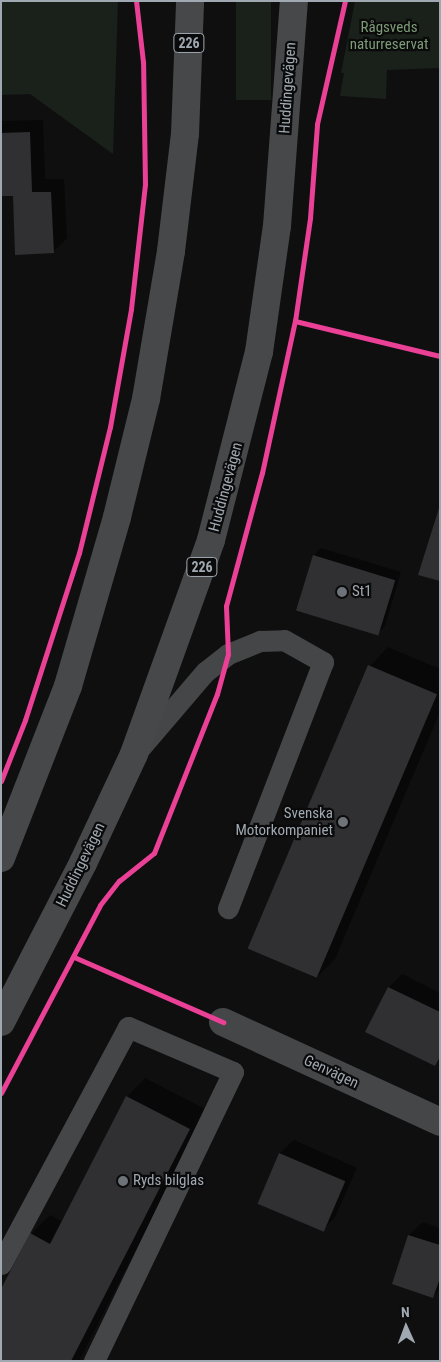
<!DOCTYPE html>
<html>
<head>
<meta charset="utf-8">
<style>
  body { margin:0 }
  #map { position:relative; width:441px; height:1362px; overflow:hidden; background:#0f0f10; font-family:"Roboto Condensed",sans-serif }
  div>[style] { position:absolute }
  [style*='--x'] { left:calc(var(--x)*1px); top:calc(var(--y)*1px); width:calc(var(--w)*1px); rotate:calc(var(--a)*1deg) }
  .green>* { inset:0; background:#1a201a; transform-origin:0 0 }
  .shadow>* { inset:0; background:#0007 }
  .building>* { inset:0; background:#303032; transform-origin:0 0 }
  .lane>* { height:21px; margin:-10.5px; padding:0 10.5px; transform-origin:10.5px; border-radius:10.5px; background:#444648 }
  .street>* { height:28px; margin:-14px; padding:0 14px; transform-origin:14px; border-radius:14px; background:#444648 }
  .primary>* { height:28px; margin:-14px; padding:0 14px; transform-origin:14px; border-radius:14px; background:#46484a }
  .cycleway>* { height:5px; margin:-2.5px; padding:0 2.5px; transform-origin:2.5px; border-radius:2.5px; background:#ea4096 }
  .dots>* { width:14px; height:14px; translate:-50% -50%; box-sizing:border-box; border:2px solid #0a0a0b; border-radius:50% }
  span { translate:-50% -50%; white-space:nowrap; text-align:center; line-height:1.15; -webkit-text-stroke:4.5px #0a0a0b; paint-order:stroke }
  .shield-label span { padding:1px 4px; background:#0a0a0b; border:1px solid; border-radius:4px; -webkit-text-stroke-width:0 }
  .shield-label { font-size:14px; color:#a0a9b1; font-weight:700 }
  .park-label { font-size:15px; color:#7d9c77 }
  .street-label { font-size:15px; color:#a0a9b1 }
  .poi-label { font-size:15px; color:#a0a9b1 }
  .left { translate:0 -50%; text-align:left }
  .right { translate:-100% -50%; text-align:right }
  .frame { position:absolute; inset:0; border:2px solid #a0a9b1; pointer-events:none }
  .north { position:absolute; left:381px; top:1302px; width:50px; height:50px; -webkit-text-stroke:4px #0a0a0b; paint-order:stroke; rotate:358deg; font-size:14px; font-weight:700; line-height:20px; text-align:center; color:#a0a9b1 }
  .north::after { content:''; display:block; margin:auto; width:18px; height:22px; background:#a0a9b1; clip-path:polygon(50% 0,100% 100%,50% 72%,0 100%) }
</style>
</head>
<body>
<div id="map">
  <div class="green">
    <i style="clip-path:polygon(1px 1px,118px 1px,113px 154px,30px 94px,1px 95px)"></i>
    <i style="left:236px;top:1px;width:35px;height:99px"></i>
    <i style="clip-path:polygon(355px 1px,440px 1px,440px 68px,387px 70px,386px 99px,340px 96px,344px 73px,341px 73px)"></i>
  </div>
  <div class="shadow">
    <i style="clip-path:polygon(43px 120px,45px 179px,64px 179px,67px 238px,53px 252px,15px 194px,1px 195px,1px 121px)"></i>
    <i style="clip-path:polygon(321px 548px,401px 572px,385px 626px,378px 633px,314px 555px)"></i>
    <i style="clip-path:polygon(388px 647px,440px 669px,440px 712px,335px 959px,316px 978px,370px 666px)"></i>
    <i style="clip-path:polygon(402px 974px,440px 993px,440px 1060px,435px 1065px,367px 1031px,389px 987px)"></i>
    <i style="clip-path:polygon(145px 1078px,207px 1110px,79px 1361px,1px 1361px,31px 1234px,50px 1215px,63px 1222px,127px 1097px)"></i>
    <i style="clip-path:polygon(294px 1140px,357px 1168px,335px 1217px,322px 1231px,259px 1203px,280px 1153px)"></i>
    <i style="clip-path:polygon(423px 1222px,440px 1228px,440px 1289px,433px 1296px,409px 1235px)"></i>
  </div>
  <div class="building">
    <i style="clip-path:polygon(30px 132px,32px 192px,51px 192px,54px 253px,15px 255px,13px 196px,1px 196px,1px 133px)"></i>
    <i style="clip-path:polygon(440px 505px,440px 581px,418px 575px)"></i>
    <i style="left:313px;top:555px;width:86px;height:58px;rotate:17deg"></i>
    <i style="left:368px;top:665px;width:75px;height:308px;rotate:23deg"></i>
    <i style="clip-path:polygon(388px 987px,440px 1012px,440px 1057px,435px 1066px,365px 1032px)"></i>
    <i style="clip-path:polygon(126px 1096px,190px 1129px,71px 1361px,1px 1361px,1px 1289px,30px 1233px,50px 1244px)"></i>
    <i style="left:279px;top:1153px;width:72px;height:55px;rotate:23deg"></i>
    <i style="clip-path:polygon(408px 1235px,440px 1245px,440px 1278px,433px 1298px,392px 1284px)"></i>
  </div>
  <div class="lane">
    <i style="--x:140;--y:748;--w:100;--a:-49.5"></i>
    <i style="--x:205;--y:672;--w:29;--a:-38"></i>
    <i style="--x:228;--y:654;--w:35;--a:-22"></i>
    <i style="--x:260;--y:641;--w:24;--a:-2"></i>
    <i style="--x:284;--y:640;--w:45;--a:29.4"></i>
    <i style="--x:323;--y:662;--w:264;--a:111.1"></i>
    <i style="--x:1;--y:1264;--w:269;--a:-61.8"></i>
    <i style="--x:128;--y:1027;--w:114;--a:23.2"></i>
    <i style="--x:233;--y:1072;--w:321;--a:115.7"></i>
  </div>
  <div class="street">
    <i style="--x:223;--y:1022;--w:239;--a:24.7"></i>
  </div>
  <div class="primary">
    <i style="--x:1;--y:858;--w:185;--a:-68.7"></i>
    <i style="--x:68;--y:686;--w:176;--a:-73.8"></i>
    <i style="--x:117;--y:517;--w:122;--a:-76.2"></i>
    <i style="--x:146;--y:399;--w:150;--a:-80.4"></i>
    <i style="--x:171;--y:251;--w:118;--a:-83.2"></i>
    <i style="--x:185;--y:134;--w:133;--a:-87.8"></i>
    <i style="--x:1;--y:1022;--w:179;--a:-62.7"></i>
    <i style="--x:83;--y:863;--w:120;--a:-64.9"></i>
    <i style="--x:134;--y:754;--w:227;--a:-70.2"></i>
    <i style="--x:211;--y:540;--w:194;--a:-75.7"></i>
    <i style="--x:259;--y:352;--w:127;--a:-81.9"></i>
    <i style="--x:277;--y:226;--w:226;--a:-85.7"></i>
  </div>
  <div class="cycleway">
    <i style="--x:295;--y:321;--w:149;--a:13.6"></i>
    <i style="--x:1;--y:781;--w:66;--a:-68.5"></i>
    <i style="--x:25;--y:720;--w:176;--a:-72.1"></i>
    <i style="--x:79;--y:553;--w:130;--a:-76.2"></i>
    <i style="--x:110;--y:427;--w:120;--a:-79.9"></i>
    <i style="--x:131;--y:309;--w:126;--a:-83.6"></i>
    <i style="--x:145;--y:184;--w:122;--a:-90.9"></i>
    <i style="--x:143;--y:62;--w:61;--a:-96.5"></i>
    <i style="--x:74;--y:957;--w:163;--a:23.6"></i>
    <i style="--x:1;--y:1093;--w:212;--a:-62.2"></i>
    <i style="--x:100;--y:905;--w:31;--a:-52"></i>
    <i style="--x:119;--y:881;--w:45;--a:-38.7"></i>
    <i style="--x:154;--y:853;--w:171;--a:-68.4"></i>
    <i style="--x:217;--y:694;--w:41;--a:-74.6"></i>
    <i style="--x:228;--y:654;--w:48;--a:-92.4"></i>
    <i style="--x:226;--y:606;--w:138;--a:-74.9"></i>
    <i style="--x:262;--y:473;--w:156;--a:-77.8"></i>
    <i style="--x:295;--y:321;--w:104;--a:-81.7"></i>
    <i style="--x:310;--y:218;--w:94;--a:-85.7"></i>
    <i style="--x:317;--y:124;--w:126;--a:-77.2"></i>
  </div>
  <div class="dots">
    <i style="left:342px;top:592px;background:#6d7379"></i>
    <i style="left:343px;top:822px;background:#6d7379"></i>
    <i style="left:123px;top:1181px;background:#6d7379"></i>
  </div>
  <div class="shield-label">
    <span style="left:189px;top:43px">226</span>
    <span style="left:202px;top:567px">226</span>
  </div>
  <div class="park-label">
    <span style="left:389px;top:36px">Rågsveds<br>naturreservat</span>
  </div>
  <div class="street-label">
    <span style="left:288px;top:88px;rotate:-86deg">Huddingevägen</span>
    <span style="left:226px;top:487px;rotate:-75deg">Huddingevägen</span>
    <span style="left:81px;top:865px;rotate:-64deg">Huddingevägen</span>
    <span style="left:331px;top:1072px;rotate:25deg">Genvägen</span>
  </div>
  <div class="poi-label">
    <span class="left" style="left:352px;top:592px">St1</span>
    <span class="right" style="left:333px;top:822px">Svenska<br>Motorkompaniet</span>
    <span class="left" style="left:133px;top:1181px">Ryds bilglas</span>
  </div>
  <div class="frame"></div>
  <div class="north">N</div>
</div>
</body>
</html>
